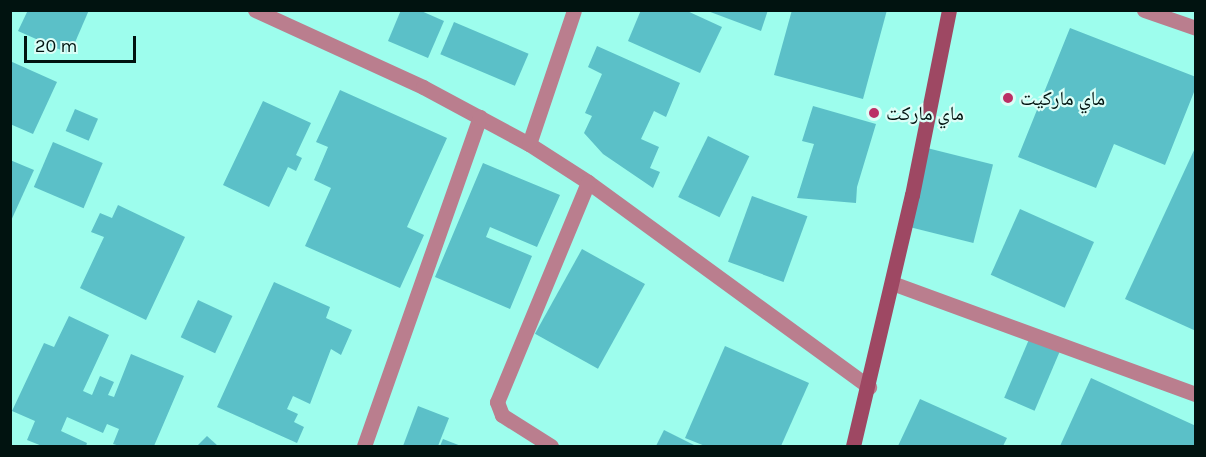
<!DOCTYPE html>
<html>
<head>
<meta charset="utf-8">
<style>
  body { margin:0 }
  #map { position:relative; width:1206px; height:457px; overflow:hidden; background:#9dfded; font-family:Karla,"Noto Naskh Arabic",sans-serif }
  div>[style] { position:absolute }
  [style*='--x'] { left:calc(var(--x)*1px); top:calc(var(--y)*1px); width:calc(var(--w)*1px); rotate:calc(var(--a)*1deg) }
  .building>* { inset:0; background:#5bc0c8; transform-origin:0 0 }
  .minor>* { height:15px; margin:-7.5px; padding:0 7.5px; transform-origin:7.5px; border-radius:7.5px; background:#ba7e8e }
  .secondary>* { height:15px; margin:-7.5px; padding:0 7.5px; transform-origin:7.5px; border-radius:7.5px; background:#9e4863 }
  .dots>* { width:16px; height:16px; translate:-50% -50%; box-sizing:border-box; border:3px solid #dbfef7; border-radius:50% }
  span { translate:-50% -50%; white-space:nowrap; text-align:center; line-height:1.15; -webkit-text-stroke:4.5px #dbfef7; paint-order:stroke }
  .poi-label { font-size:20px; color:#011310 }
  .left { translate:0 -50%; text-align:left }
  .frame { position:absolute; inset:0; border:12px solid #011310; pointer-events:none }
  .scale { position:absolute; left:24px; top:36px; width:112px; height:27px; box-sizing:border-box; border:3px solid #011310; border-top:0; padding-left:8px; font-size:18px; line-height:21px; white-space:nowrap; color:#011310; -webkit-text-stroke:4px #dbfef7; paint-order:stroke }
</style>
</head>
<body>
<div id="map">
  <div class="building">
    <i style="clip-path:polygon(28px 10px,89px 10px,70px 54px,18px 31px)"></i>
    <i style="clip-path:polygon(401px 10px,419px 10px,444px 21px,428px 58px,388px 41px)"></i>
    <i style="clip-path:polygon(641px 10px,685px 10px,722px 27px,700px 73px,628px 41px)"></i>
    <i style="clip-path:polygon(705px 10px,768px 10px,761px 31px)"></i>
    <i style="clip-path:polygon(792px 10px,887px 10px,863px 99px,774px 75px)"></i>
    <i style="left:454px;top:22px;width:81px;height:35px;rotate:23deg"></i>
    <i style="clip-path:polygon(1070px 28px,1196px 77px,1196px 87px,1165px 165px,1114px 144px,1096px 188px,1018px 157px)"></i>
    <i style="clip-path:polygon(597px 46px,680px 83px,666px 117px,654px 111px,641px 139px,659px 147px,650px 168px,660px 172px,653px 188px,603px 154px,584px 133px,592px 116px,585px 113px,602px 74px,588px 67px)"></i>
    <i style="clip-path:polygon(10px 61px,57px 82px,33px 134px,10px 124px)"></i>
    <i style="clip-path:polygon(340px 90px,447px 138px,407px 227px,424px 235px,400px 288px,305px 246px,331px 188px,314px 180px,328px 147px,316px 142px)"></i>
    <i style="clip-path:polygon(263px 101px,311px 123px,296px 155px,302px 158px,296px 171px,288px 167px,269px 207px,223px 185px)"></i>
    <i style="clip-path:polygon(813px 106px,876px 124px,857px 187px,856px 203px,797px 198px,814px 144px,802px 141px)"></i>
    <i style="left:75px;top:109px;width:25px;height:24px;rotate:23deg"></i>
    <i style="left:708px;top:136px;width:46px;height:68px;rotate:26deg"></i>
    <i style="left:53px;top:142px;width:54px;height:49px;rotate:23deg"></i>
    <i style="clip-path:polygon(1196px 146px,1196px 331px,1125px 299px)"></i>
    <i style="left:927px;top:148px;width:68px;height:81px;rotate:14deg"></i>
    <i style="clip-path:polygon(10px 160px,34px 170px,10px 223px)"></i>
    <i style="clip-path:polygon(483px 163px,560px 195px,537px 247px,490px 227px,486px 237px,532px 256px,510px 309px,435px 277px)"></i>
    <i style="left:752px;top:196px;width:59px;height:70px;rotate:20deg"></i>
    <i style="clip-path:polygon(118px 205px,185px 237px,146px 320px,80px 288px,104px 237px,91px 232px,100px 213px,112px 218px)"></i>
    <i style="left:1020px;top:209px;width:81px;height:72px;rotate:24deg"></i>
    <i style="left:582px;top:249px;width:72px;height:97px;rotate:29deg"></i>
    <i style="clip-path:polygon(274px 282px,330px 307px,326px 318px,352px 330px,341px 355px,331px 349px,310px 404px,293px 396px,287px 409px,298px 414px,294px 422px,304px 427px,297px 443px,217px 407px)"></i>
    <i style="left:198px;top:300px;width:38px;height:41px;rotate:25deg"></i>
    <i style="clip-path:polygon(69px 316px,109px 335px,83px 391px,92px 395px,100px 376px,114px 382px,108px 395px,114px 397px,131px 354px,184px 376px,154px 446px,120px 446px,113px 444px,119px 429px,107px 424px,103px 433px,67px 417px,61px 431px,87px 443px,86px 446px,42px 446px,27px 440px,35px 421px,12px 411px,44px 343px,54px 347px)"></i>
    <i style="left:1030px;top:337px;width:33px;height:66px;rotate:23deg"></i>
    <i style="clip-path:polygon(725px 346px,809px 383px,781px 446px,705px 446px,685px 438px)"></i>
    <i style="clip-path:polygon(1091px 378px,1196px 426px,1196px 446px,1060px 446px)"></i>
    <i style="clip-path:polygon(920px 399px,1007px 438px,1003px 446px,898px 446px)"></i>
    <i style="clip-path:polygon(418px 406px,449px 418px,438px 446px,403px 446px)"></i>
    <i style="clip-path:polygon(664px 430px,696px 446px,656px 446px)"></i>
    <i style="clip-path:polygon(207px 436px,218px 446px,197px 446px)"></i>
    <i style="clip-path:polygon(443px 439px,461px 446px,440px 446px)"></i>
  </div>
  <div class="minor">
    <i style="--x:255;--y:10;--w:185;--a:24.6"></i>
    <i style="--x:423;--y:87;--w:120;--a:28.3"></i>
    <i style="--x:529;--y:144;--w:70;--a:32.8"></i>
    <i style="--x:588;--y:182;--w:348;--a:36.1"></i>
    <i style="--x:1144;--y:10;--w:55;--a:19.1"></i>
    <i style="--x:529;--y:144;--w:141;--a:-71.4"></i>
    <i style="--x:892;--y:283;--w:324;--a:20.1"></i>
    <i style="--x:364;--y:446;--w:349;--a:-70.6"></i>
    <i style="--x:551;--y:446;--w:58;--a:-147.7"></i>
    <i style="--x:502;--y:415;--w:14;--a:-111"></i>
    <i style="--x:497;--y:402;--w:238;--a:-67.5"></i>
  </div>
  <div class="secondary">
    <i style="--x:853;--y:446;--w:258;--a:-76.8"></i>
    <i style="--x:912;--y:195;--w:189;--a:-78.7"></i>
  </div>
  <div class="dots">
    <i style="left:1008px;top:98px;background:#bb2f65"></i>
    <i style="left:874px;top:113px;background:#bb2f65"></i>
  </div>
  <div class="poi-label">
    <span class="left" style="left:1020px;top:98px">ماي ماركيت</span>
    <span class="left" style="left:886px;top:113px">ماي ماركت</span>
  </div>
  <div class="frame"></div>
  <div class="scale">20 m</div>
</div>
</body>
</html>
